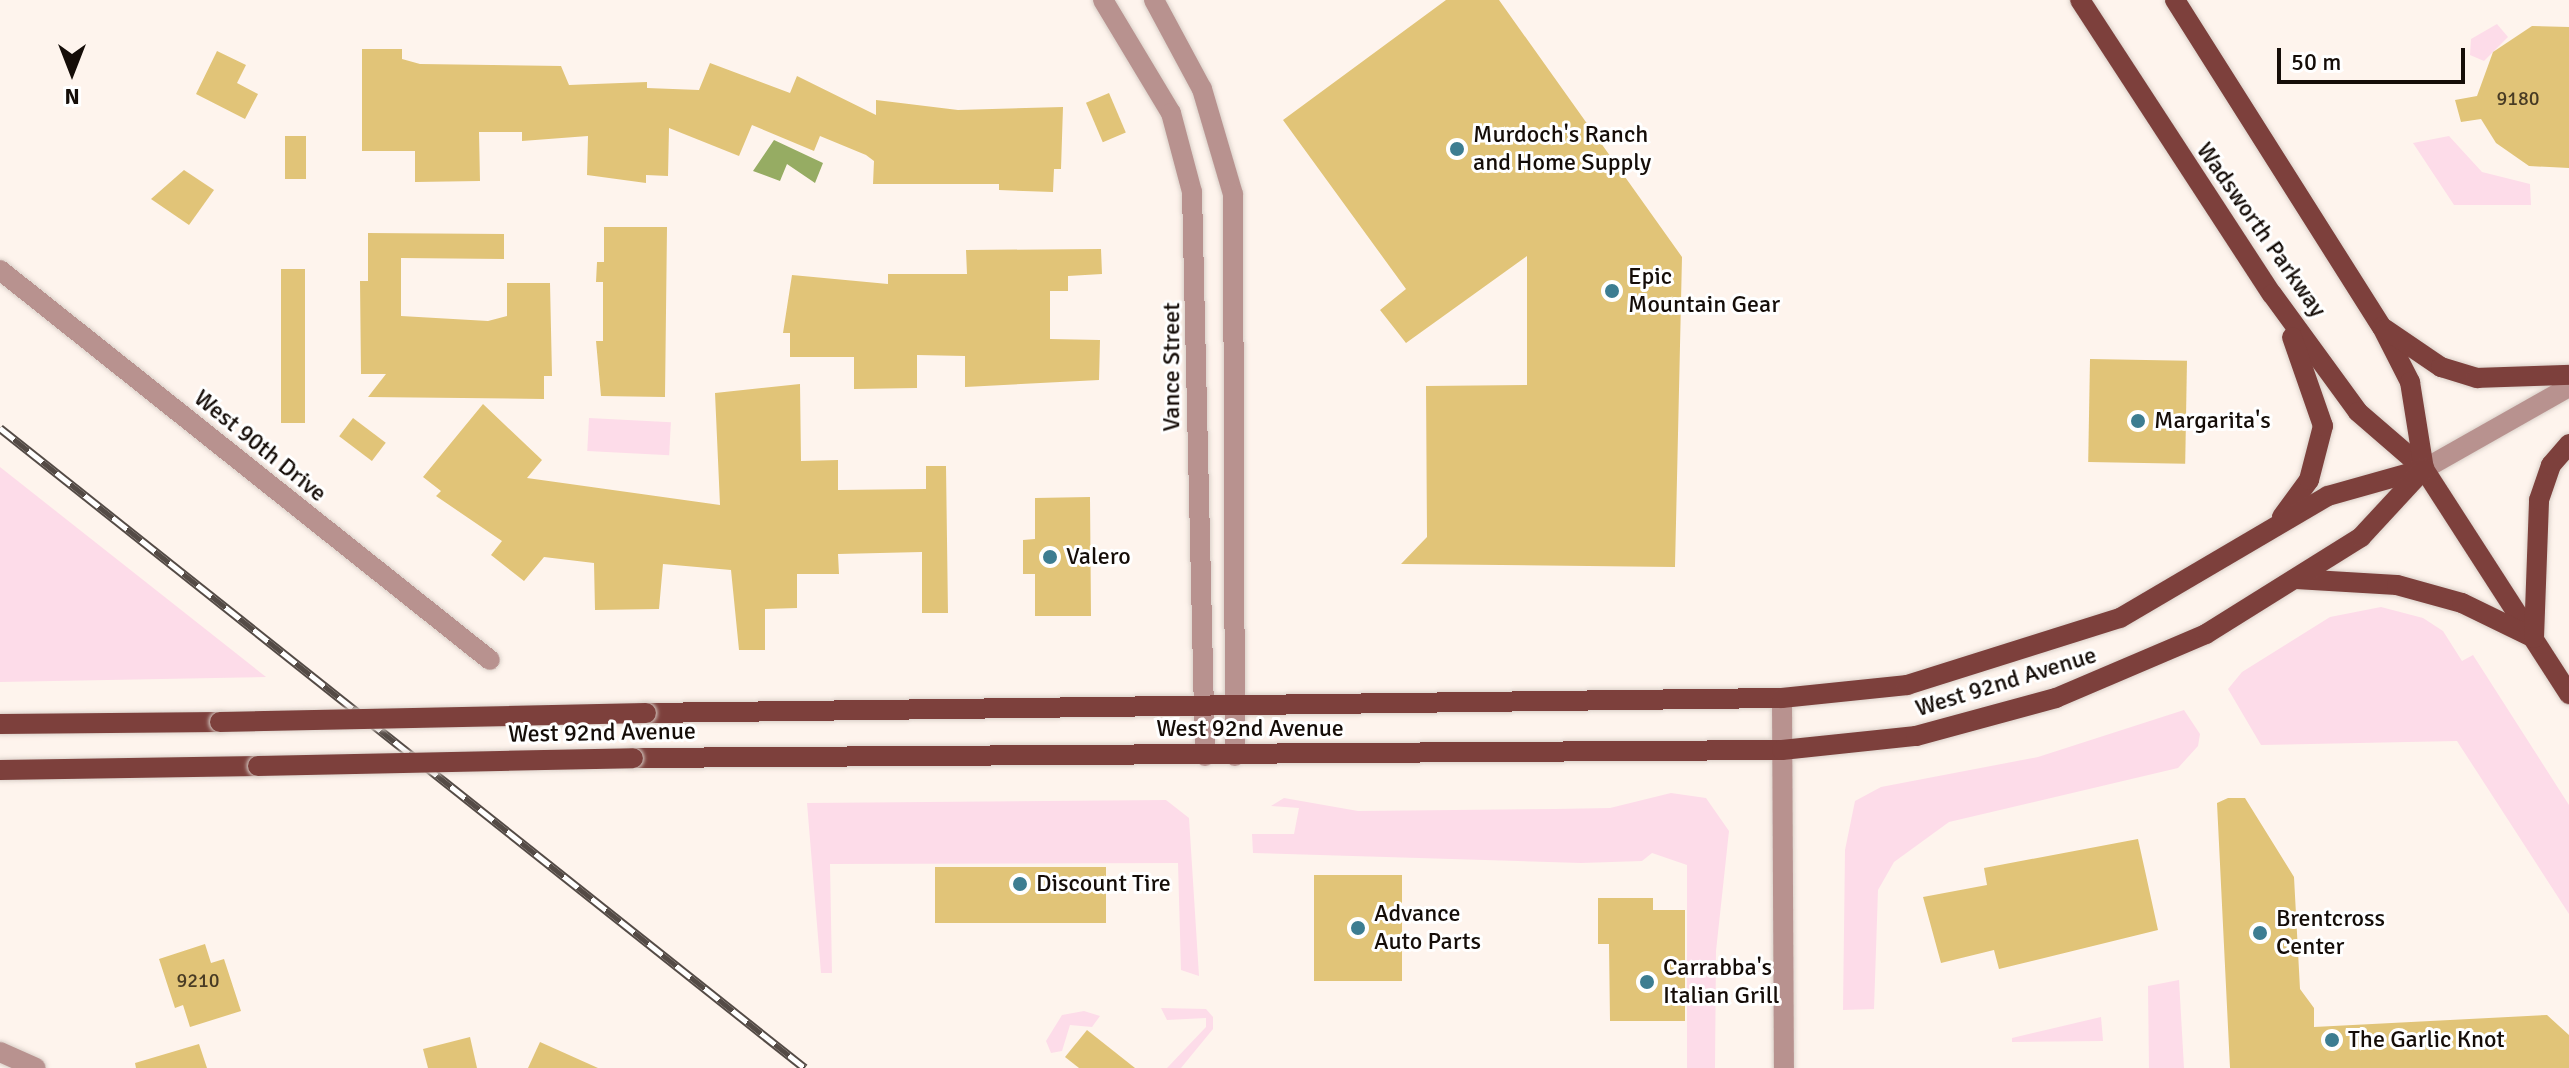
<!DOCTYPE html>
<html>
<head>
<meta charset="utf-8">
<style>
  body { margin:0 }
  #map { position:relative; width:2569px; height:1068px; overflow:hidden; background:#fef4ed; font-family:Signika,sans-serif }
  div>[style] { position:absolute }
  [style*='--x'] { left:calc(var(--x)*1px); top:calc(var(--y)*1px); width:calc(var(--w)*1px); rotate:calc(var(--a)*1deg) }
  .green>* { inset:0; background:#fddce9; transform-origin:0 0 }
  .water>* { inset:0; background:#96ac63 }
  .building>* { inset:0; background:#e1c478; transform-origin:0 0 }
  .roads { filter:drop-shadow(0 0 2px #d9cfc8) drop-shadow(0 0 2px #d9cfc8) }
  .minor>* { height:20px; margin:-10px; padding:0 10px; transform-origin:10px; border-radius:10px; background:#b8928f }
  .major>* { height:20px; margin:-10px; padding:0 10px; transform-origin:10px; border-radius:10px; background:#7d403c }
  .rail>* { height:9px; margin-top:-4.5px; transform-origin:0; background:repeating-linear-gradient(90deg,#fff 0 18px,#544b46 0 36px); box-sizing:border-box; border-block:2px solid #544b46 }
  .bridges { filter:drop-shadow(0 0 2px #d9cfc8) drop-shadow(0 0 2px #d9cfc8) }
  .major-bridge>* { height:20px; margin:-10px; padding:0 10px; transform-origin:10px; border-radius:10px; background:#7d403c }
  .dots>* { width:22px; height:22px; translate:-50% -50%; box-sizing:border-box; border:4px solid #fff; border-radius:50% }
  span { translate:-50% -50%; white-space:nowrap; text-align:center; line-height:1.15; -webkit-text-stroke:6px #fff; paint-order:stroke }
  .number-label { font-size:20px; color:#483b24 }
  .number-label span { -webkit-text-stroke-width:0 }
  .poi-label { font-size:24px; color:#150d08 }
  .left { translate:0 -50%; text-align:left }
  .street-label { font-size:24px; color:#150d08 }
  .north { position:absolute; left:32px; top:32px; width:80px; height:80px; -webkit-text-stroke:6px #fff; paint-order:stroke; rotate:180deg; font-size:22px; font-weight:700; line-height:32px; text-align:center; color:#150d08 }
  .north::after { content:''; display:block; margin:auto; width:28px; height:36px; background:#150d08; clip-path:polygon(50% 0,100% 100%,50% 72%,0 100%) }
  .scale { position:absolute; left:2277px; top:48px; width:188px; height:36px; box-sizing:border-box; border:4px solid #150d08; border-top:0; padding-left:10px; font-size:24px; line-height:28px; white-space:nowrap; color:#150d08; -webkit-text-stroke:6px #fff; paint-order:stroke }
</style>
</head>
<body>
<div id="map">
  <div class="green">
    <i style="clip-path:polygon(2497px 24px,2508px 37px,2484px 61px,2470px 55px,2471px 39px)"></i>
    <i style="clip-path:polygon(2449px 136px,2482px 172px,2530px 184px,2531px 205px,2454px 205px,2413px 143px)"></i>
    <i style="left:589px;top:418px;width:82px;height:33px;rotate:3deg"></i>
    <i style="clip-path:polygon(0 467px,266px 677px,0 682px)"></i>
    <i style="clip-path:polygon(2381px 607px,2423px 618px,2443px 631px,2462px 661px,2473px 655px,2569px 805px,2569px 914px,2457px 741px,2261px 745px,2228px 689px,2242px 672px,2330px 617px)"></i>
    <i style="clip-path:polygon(2184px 710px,2200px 734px,2198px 746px,2178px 768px,1949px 822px,1894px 862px,1878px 890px,1874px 1009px,1843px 1010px,1845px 850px,1855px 801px,1881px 787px,2038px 757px)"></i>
    <i style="clip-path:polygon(1671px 793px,1706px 798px,1729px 831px,1716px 951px,1715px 1068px,1687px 1068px,1687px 865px,1652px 853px,1642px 861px,1581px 863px,1253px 853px,1252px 834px,1294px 834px,1299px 808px,1271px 806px,1284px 798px,1358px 811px,1555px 809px,1610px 808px)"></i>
    <i style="clip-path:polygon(1166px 800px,1189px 818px,1199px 976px,1181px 970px,1178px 863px,830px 864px,832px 973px,821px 973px,807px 803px)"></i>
    <i style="clip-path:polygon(2179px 980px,2184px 1068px,2149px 1068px,2148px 986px)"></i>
    <i style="clip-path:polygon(1161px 1008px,1206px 1009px,1213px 1017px,1213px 1029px,1181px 1068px,1167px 1068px,1206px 1027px,1206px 1018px,1167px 1020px)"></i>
    <i style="clip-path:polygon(1084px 1011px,1100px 1016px,1092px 1027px,1070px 1025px,1062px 1051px,1051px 1053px,1046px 1041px,1062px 1015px)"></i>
    <i style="clip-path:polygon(2101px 1017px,2103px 1041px,2012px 1042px,2012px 1038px)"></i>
  </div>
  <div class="water">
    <i style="clip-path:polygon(774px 140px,823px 163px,815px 183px,787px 164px,780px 181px,753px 171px)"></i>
  </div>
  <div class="building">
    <i style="clip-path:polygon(1446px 0,1499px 0,1682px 257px,1675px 567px,1401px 564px,1427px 537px,1426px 386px,1527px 385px,1527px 256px,1406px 343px,1380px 310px,1406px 289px,1283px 120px)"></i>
    <i style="clip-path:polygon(2532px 26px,2569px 27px,2569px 168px,2529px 166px,2496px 143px,2481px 119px,2461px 122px,2455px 100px,2477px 96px,2493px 52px)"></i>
    <i style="clip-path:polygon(362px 49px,402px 49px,402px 59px,420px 64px,561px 66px,569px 85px,647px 82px,647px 88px,699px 90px,710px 63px,790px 93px,797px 76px,876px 115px,876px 100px,958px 110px,1063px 107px,1061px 169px,1054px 169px,1053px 192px,999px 190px,999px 184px,873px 184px,874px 161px,866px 155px,820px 136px,814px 151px,752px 125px,739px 156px,669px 128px,668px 176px,646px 175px,646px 183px,587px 175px,588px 136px,522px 141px,522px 132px,479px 132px,480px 181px,415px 182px,415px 151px,362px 151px)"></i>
    <i style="clip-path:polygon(217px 51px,246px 65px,237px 83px,258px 94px,245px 119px,196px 94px)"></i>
    <i style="left:1109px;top:93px;width:43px;height:25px;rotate:67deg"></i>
    <i style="left:285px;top:136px;width:21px;height:43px"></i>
    <i style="clip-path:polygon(184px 170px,214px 190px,189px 225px,151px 199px)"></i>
    <i style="clip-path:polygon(604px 227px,667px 227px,665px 397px,601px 396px,596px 341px,603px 341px,603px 282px,596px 282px,597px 262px,604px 262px)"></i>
    <i style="clip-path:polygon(368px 233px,504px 234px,504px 259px,401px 258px,401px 316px,488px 321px,507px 316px,507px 283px,550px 283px,552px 376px,544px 376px,544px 399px,368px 397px,386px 374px,361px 374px,360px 281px,368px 281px)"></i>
    <i style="clip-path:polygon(1101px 249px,1102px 274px,1068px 276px,1068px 291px,1050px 291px,1050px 339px,1100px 340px,1099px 380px,965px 387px,965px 356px,917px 355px,917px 388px,854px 389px,854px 357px,790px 357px,790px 333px,783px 333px,792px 275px,888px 284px,888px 274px,967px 274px,966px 250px)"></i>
    <i style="left:281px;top:269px;width:24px;height:154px"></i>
    <i style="left:2090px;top:359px;width:97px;height:103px;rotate:1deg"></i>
    <i style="clip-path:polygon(800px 384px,801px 461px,838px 460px,838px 490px,926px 489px,926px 466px,946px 466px,948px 613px,922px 613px,922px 552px,838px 554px,839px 574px,797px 574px,797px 608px,765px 609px,765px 650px,739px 650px,731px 570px,663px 564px,659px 609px,595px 610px,594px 563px,544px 557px,524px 581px,491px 555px,502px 541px,436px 496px,441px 491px,423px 477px,483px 404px,542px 460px,527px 478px,720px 505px,715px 393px)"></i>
    <i style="left:353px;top:418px;width:41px;height:23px;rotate:37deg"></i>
    <i style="clip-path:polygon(1090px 497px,1091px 616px,1035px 616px,1035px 574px,1023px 574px,1023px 540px,1035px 539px,1035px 498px)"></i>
    <i style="clip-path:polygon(2228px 798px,2245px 798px,2294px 877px,2300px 989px,2314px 1008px,2314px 1027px,2547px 1015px,2569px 1035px,2569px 1068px,2230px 1068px,2217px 803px)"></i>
    <i style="clip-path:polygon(2138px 839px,2158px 930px,1999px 969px,1994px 950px,1941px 963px,1923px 897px,1987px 885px,1984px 868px)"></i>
    <i style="left:935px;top:867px;width:171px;height:56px"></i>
    <i style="left:1314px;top:875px;width:88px;height:106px"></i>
    <i style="clip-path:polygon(1598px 898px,1653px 898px,1653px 910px,1685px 910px,1685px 1021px,1610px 1021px,1609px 944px,1598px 944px)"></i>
    <i style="clip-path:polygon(205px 944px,211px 963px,224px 959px,241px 1011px,190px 1027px,183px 1005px,175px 1008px,159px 959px)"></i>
    <i style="clip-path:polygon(1087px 1030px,1135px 1068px,1079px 1068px,1065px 1057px)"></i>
    <i style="clip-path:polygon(470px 1037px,477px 1068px,428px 1068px,423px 1049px)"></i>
    <i style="clip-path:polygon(540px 1042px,598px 1068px,528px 1068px)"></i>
    <i style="clip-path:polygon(199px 1044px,207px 1068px,136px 1068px,135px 1063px)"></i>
  </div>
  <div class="roads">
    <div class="minor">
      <i style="--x:1103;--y:0;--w:132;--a:59"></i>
      <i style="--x:1171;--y:113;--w:82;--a:75.1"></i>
      <i style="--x:1192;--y:192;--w:564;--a:88.68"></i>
      <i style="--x:1154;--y:0;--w:101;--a:61.7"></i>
      <i style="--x:1202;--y:89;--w:109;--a:73.6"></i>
      <i style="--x:1233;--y:194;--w:562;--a:89.8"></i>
      <i style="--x:0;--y:270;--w:626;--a:38.52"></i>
      <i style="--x:2424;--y:469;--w:167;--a:-29.5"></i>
      <i style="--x:1782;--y:698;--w:370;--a:89.7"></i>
      <i style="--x:0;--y:1052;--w:39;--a:24"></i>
    </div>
    <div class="major">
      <i style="--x:2080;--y:0;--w:351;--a:56.9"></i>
      <i style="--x:2272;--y:294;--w:146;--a:53.9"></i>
      <i style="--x:2358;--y:412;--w:87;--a:40.8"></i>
      <i style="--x:2424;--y:469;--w:268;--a:57.2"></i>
      <i style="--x:2175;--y:0;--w:387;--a:57.7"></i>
      <i style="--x:2382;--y:327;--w:62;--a:63"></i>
      <i style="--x:2410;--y:382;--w:88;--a:80.9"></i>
      <i style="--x:2385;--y:329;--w:68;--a:34.2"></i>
      <i style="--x:2441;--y:367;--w:38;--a:17"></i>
      <i style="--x:2477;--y:378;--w:92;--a:-1.9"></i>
      <i style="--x:2282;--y:517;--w:46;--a:-53.9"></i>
      <i style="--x:2309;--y:480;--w:56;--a:-75.5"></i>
      <i style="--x:2323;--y:426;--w:94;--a:-109.2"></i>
      <i style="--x:2296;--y:579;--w:101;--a:3.4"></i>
      <i style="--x:2397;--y:585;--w:67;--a:15.5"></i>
      <i style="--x:2462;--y:603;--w:80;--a:25.9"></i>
      <i style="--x:2534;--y:638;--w:138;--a:-87.9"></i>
      <i style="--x:2539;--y:500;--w:37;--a:-71"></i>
      <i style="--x:2551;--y:465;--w:28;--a:-49"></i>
      <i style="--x:646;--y:713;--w:1136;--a:-0.76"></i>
      <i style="--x:1782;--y:698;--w:126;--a:-5.9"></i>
      <i style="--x:1907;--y:685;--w:223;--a:-17.5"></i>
      <i style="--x:2120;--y:618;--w:241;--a:-30.4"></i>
      <i style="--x:2328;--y:496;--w:100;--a:-15.7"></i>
      <i style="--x:0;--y:724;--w:220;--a:-0.5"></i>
      <i style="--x:633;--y:758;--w:1149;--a:-0.4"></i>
      <i style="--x:1782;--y:750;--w:135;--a:-6"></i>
      <i style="--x:1916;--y:736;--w:145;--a:-15.2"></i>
      <i style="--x:2056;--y:698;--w:163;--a:-23.1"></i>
      <i style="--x:2206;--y:634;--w:183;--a:-32"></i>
      <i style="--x:2361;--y:537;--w:93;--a:-47.2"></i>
      <i style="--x:0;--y:770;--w:258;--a:-0.9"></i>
    </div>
  </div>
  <div class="rail">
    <i style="--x:0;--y:428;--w:1028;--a:38.49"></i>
  </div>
  <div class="bridges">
    <div class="major-bridge">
      <i style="--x:220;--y:722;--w:426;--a:-1.2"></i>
      <i style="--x:258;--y:766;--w:375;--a:-1.2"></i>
    </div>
  </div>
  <div class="dots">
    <i style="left:1457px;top:149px;background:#3d7d91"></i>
    <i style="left:1612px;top:291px;background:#3d7d91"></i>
    <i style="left:2138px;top:421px;background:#3d7d91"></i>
    <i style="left:1050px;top:557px;background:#3d7d91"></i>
    <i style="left:1020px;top:884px;background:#3d7d91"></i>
    <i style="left:1358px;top:928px;background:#3d7d91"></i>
    <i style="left:2260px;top:933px;background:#3d7d91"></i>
    <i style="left:1647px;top:982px;background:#3d7d91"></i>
    <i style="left:2332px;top:1040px;background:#3d7d91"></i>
  </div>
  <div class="number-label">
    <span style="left:2518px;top:98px">9180</span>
    <span style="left:198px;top:980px">9210</span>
  </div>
  <div class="poi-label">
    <span class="left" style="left:1473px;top:149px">Murdoch's Ranch<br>and Home Supply</span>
    <span class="left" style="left:1628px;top:291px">Epic<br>Mountain Gear</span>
    <span class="left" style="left:2154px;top:421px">Margarita's</span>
    <span class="left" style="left:1066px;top:557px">Valero</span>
    <span class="left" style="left:1036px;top:884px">Discount Tire</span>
    <span class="left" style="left:1374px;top:928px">Advance<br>Auto Parts</span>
    <span class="left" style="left:2276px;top:933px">Brentcross<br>Center</span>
    <span class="left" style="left:1663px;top:982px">Carrabba's<br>Italian Grill</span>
    <span class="left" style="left:2348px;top:1040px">The Garlic Knot</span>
  </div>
  <div class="street-label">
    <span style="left:2261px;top:230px;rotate:55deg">Wadsworth Parkway</span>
    <span style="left:1172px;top:367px;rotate:-90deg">Vance Street</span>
    <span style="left:260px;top:446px;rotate:39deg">West 90th Drive</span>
    <span style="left:2006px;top:682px;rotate:-17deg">West 92nd Avenue</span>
    <span style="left:1250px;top:729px">West 92nd Avenue</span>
    <span style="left:602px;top:733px;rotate:-1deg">West 92nd Avenue</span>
  </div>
  <div class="north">N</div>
  <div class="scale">50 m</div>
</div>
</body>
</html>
